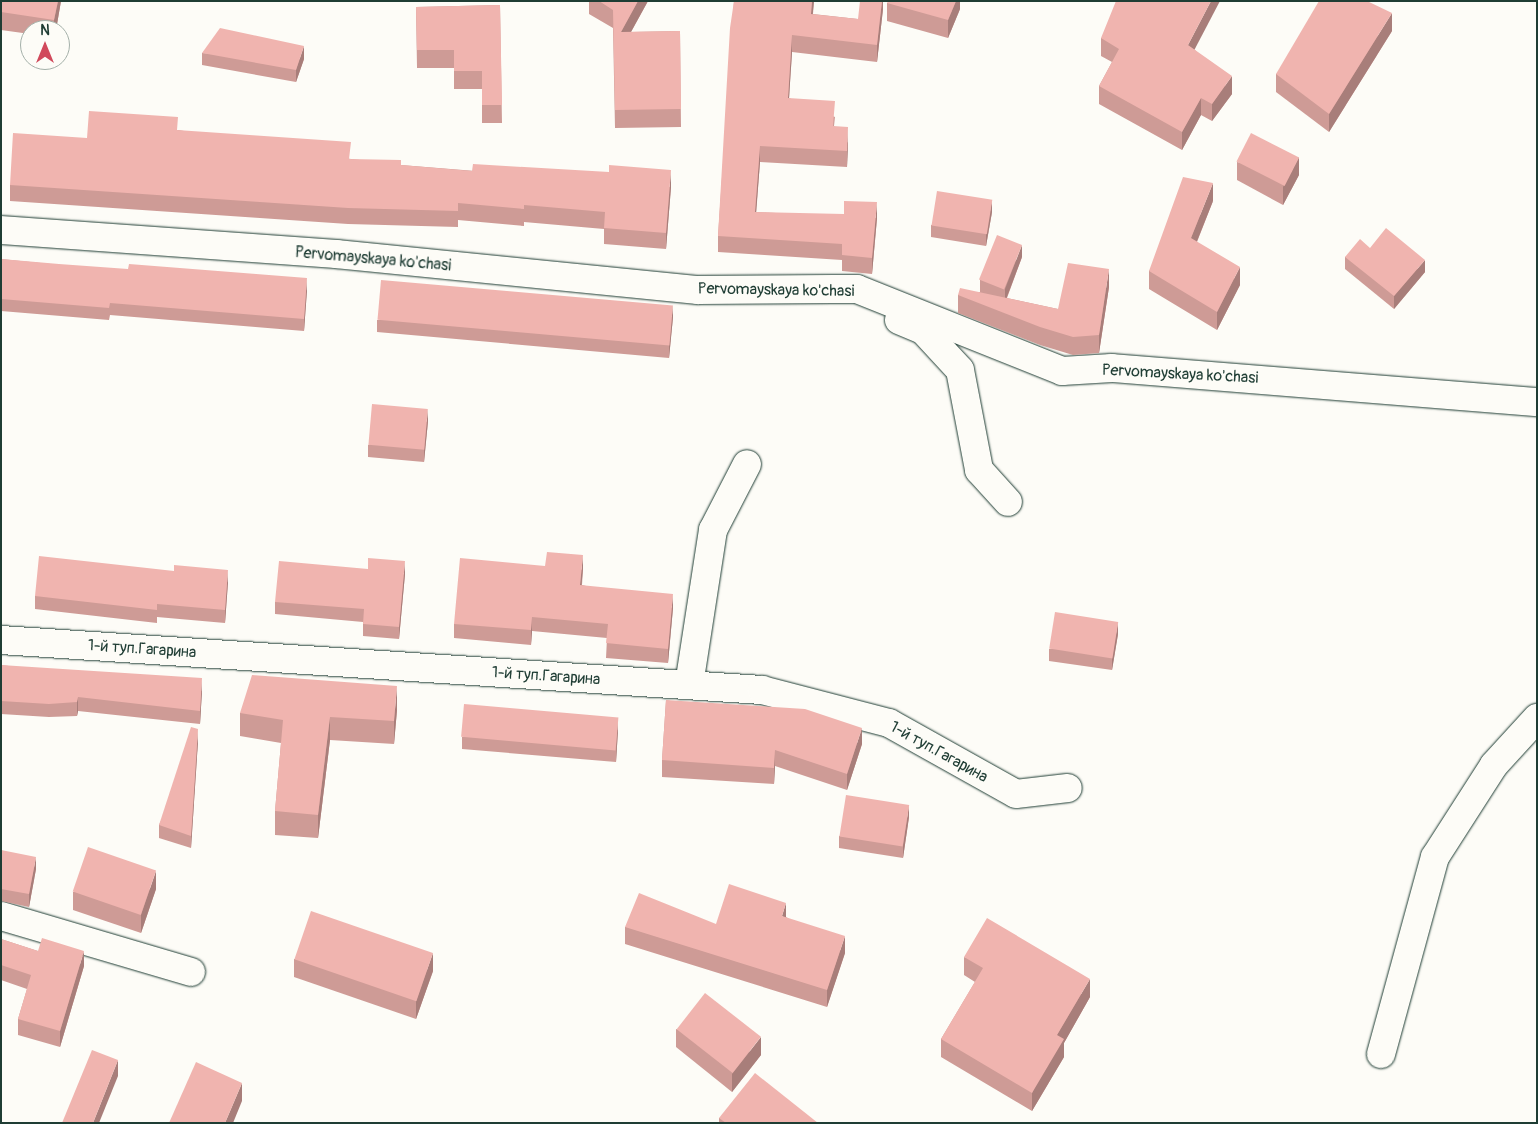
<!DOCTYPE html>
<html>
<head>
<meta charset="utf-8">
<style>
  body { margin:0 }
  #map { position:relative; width:1538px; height:1124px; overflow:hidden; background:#fdfcf7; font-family:Pangolin,sans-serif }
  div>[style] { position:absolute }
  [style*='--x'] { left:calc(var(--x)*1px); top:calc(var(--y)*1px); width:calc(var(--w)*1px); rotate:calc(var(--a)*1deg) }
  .roads { filter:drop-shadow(0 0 1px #1f3d34) drop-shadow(0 0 1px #1f3d34) }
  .minor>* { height:28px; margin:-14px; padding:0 14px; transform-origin:14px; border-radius:14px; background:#fdfcf7 }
  .wall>* { inset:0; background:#ce9b96 }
  .shaded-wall>* { inset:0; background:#a87e7a }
  .building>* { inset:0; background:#f0b4af; transform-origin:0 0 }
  span { translate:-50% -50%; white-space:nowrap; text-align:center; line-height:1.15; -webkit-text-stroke:4.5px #fdfcf7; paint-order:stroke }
  .street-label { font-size:16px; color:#1f3d34 }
  .frame { position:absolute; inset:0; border:2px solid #1f3d34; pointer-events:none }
  .north { position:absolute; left:20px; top:20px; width:50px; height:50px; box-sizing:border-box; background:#fdfcf7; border:1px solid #a4b0a9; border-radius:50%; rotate:0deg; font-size:14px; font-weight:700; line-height:20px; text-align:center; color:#1f3d34 }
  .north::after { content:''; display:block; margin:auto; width:18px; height:22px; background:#d1495b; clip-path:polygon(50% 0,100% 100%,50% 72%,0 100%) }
</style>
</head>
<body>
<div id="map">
  <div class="roads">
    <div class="minor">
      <i style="--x:1;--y:230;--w:336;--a:4.1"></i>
      <i style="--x:336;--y:254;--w:364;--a:5.7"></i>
      <i style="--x:698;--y:290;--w:159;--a:-0.4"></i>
      <i style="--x:857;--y:289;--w:221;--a:21.8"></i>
      <i style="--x:1062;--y:371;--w:50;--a:-3.4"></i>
      <i style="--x:1112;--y:368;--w:426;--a:4.6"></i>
      <i style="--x:899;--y:320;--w:26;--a:23"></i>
      <i style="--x:923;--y:330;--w:54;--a:47.2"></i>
      <i style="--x:960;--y:370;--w:102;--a:79.2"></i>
      <i style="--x:979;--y:470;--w:43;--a:47.8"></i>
      <i style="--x:1;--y:640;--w:763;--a:3.76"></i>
      <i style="--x:762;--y:690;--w:131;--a:14.6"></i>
      <i style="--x:889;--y:723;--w:145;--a:29.2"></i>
      <i style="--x:1016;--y:794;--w:52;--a:-6.6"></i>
      <i style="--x:689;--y:685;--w:157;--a:-81.2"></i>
      <i style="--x:713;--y:530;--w:74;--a:-62.7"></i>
      <i style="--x:1;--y:916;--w:198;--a:16.4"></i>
      <i style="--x:1381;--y:1054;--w:204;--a:-74.7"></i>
      <i style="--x:1435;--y:857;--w:109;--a:-57.3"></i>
      <i style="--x:1494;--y:765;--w:64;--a:-47.5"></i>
    </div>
  </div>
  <div class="wall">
    <i style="clip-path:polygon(1px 1px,61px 1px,56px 30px,30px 30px,30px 34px,1px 30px)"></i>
    <i style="clip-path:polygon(589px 1px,648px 1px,631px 32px,680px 31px,681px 127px,615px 128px,613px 28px,589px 14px)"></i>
    <i style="clip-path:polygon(734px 1px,814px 1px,813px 14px,858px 19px,883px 1px,883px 9px,877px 62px,792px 52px,789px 98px,835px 117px,834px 126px,848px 143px,847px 167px,760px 162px,756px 212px,877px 218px,872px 274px,842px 271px,842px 260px,718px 252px,718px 236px)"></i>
    <i style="clip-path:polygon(960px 1px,960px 9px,948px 38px,887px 21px,887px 3px)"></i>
    <i style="clip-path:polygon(500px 5px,502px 123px,482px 123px,482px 89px,454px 89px,454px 68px,417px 68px,416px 7px)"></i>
    <i style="clip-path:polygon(1392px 31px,1329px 132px,1276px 92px,1276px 74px)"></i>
    <i style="clip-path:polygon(1101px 38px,1195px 50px,1232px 94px,1212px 121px,1201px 115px,1182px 150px,1099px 104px,1099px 86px,1112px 62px,1101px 56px)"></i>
    <i style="clip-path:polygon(202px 53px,304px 59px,296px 82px,202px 65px)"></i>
    <i style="clip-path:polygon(178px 130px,351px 159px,401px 165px,671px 187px,666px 249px,604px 244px,604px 229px,524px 222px,524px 226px,458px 220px,458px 227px,348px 224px,10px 201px,10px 185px,87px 138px)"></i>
    <i style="clip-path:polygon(1237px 162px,1299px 175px,1283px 205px,1237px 180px)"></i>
    <i style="clip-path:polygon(1213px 201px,1197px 242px,1240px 285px,1217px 330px,1149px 289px,1149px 271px)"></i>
    <i style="clip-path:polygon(992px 212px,986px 246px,931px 237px,931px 225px)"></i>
    <i style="clip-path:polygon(1370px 248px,1425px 272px,1394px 309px,1345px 269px,1345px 257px)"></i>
    <i style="clip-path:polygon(1022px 257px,1007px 298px,1058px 309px,1109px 287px,1099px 353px,1073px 355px,1040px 345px,958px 313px,958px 295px,980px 292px,980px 280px)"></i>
    <i style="clip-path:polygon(1px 259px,307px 290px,304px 331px,110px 315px,109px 320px,1px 311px)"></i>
    <i style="clip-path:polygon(673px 317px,669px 358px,377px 332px,377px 320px)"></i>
    <i style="clip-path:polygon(428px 421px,424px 462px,368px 457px,368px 445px)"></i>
    <i style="clip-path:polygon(583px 569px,582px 585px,673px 608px,668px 663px,606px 658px,607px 638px,532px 631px,531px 645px,454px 638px,454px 624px)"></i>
    <i style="clip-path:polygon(405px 574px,399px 639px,363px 636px,363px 622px,275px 614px,275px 602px)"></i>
    <i style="clip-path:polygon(228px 582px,225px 623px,157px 617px,157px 623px,35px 609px,35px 596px)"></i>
    <i style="clip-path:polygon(1118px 634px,1112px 670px,1049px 661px,1049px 649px)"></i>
    <i style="clip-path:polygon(1px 665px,202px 691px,200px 724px,78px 711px,77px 716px,49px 717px,1px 714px)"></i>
    <i style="clip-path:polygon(666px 700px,862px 744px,847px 790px,775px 766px,774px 784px,662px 777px,662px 760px)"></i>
    <i style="clip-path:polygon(397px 710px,394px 744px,330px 740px,318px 838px,275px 835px,275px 811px,281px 743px,240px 736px,240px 713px)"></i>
    <i style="clip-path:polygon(618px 730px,616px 762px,462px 749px,462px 737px)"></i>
    <i style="clip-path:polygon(198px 741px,191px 848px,159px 838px,159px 825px)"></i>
    <i style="clip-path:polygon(909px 817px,903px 858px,839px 848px,839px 836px)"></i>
    <i style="clip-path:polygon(1px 850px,36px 869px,29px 907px,1px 901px)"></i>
    <i style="clip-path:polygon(156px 889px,141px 933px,73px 910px,73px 892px)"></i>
    <i style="clip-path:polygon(786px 917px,845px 953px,827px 1007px,625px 944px,625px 927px,716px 924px)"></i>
    <i style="clip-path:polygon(1px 939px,84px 966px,60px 1047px,18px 1035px,18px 1019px,27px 989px,1px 980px)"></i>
    <i style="clip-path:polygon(964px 957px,1090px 997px,1064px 1043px,1064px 1057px,1032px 1111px,941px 1057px,941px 1039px,975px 982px,964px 975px)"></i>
    <i style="clip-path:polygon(294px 959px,433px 971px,416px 1019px,294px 977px)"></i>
    <i style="clip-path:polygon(676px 1029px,761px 1055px,732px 1092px,676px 1047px)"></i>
    <i style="clip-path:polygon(719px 1118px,818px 1123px,719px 1123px)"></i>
  </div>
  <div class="shaded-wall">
    <i style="clip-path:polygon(58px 1px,61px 1px,56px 30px,54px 30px,54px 20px)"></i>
    <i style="clip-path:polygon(638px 1px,648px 1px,621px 50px,621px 32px)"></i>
    <i style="clip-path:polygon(812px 1px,814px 1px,811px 30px,811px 14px)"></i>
    <i style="clip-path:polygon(882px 1px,883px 1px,883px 9px,877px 62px,877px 45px)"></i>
    <i style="clip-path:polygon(956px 1px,960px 1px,960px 9px,948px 38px,948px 20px)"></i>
    <i style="clip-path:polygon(1211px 1px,1220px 1px,1188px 62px,1188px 45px)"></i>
    <i style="clip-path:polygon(1392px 13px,1392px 31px,1329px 132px,1329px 114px)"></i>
    <i style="clip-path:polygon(792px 35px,792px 52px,788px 114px,788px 98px)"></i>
    <i style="clip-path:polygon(304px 46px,304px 59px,296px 82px,296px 70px)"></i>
    <i style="clip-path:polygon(1232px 76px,1232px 94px,1212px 121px,1212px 104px)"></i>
    <i style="clip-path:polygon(1201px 98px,1201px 115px,1182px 150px,1182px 132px)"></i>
    <i style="clip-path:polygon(848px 127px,848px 143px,847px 167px,847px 151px)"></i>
    <i style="clip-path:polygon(760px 146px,760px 162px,755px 228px,755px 212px)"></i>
    <i style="clip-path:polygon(1299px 157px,1299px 175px,1283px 205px,1283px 187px)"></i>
    <i style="clip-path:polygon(671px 170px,671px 187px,666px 249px,666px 233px)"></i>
    <i style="clip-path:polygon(1213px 183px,1213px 201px,1191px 256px,1191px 238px)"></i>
    <i style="clip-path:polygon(992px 200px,992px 212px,986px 246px,986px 234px)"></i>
    <i style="clip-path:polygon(877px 202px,877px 218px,872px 274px,872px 258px)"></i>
    <i style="clip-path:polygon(1022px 245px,1022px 257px,1005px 302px,1005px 289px)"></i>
    <i style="clip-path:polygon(1425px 260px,1425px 272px,1394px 309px,1394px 296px)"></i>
    <i style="clip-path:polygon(1240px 267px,1240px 285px,1217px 330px,1217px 312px)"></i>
    <i style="clip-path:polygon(1109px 269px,1109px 287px,1099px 353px,1099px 335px)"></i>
    <i style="clip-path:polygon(307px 278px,307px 290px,304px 331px,304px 319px)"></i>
    <i style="clip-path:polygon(673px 305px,673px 317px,669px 358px,669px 346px)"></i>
    <i style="clip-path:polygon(428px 409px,428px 421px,424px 462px,424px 450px)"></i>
    <i style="clip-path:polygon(583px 555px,583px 569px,580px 599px,580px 585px)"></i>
    <i style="clip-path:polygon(405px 561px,405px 574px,399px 639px,399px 627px)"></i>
    <i style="clip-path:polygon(228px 570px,228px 582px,225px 623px,225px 610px)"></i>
    <i style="clip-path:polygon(673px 594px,673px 608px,668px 663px,668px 649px)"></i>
    <i style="clip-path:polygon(532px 617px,532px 631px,531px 645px,531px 630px)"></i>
    <i style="clip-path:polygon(1118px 622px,1118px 634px,1112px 670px,1112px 658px)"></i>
    <i style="clip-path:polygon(202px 678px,202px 691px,200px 724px,200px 711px)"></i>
    <i style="clip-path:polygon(397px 686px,397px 710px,394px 744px,394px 721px)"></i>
    <i style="clip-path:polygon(78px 697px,78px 711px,77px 716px,77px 702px)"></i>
    <i style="clip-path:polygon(330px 717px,330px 740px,318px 838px,318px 815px)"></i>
    <i style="clip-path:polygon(618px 717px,618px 730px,616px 762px,616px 750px)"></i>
    <i style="clip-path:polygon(862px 728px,862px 744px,847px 790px,847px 774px)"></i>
    <i style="clip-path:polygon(198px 729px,198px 741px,191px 848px,191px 836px)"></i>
    <i style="clip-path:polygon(775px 750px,775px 766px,774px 784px,774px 768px)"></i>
    <i style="clip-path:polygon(909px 805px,909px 817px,903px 858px,903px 846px)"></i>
    <i style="clip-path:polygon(36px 857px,36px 869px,29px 907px,29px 894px)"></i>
    <i style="clip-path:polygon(156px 871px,156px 889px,141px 933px,141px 915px)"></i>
    <i style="clip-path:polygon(786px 903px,786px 919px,782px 916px)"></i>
    <i style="clip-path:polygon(845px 936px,845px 953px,827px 1007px,827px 990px)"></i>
    <i style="clip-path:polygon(84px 951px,84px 966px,60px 1047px,60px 1031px)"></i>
    <i style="clip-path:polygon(433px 953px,433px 971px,416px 1019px,416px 1001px)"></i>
    <i style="clip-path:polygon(1090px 979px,1090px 997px,1064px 1043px,1064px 1057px,1032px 1111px,1032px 1093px,1057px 1035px)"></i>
    <i style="clip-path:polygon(761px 1037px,761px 1055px,732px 1092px,732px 1074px)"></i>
    <i style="clip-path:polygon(118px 1060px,118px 1076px,99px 1123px,93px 1123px)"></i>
    <i style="clip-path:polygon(242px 1083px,242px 1101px,233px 1123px,225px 1123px)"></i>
  </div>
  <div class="building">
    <i style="clip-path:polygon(1px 1px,58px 1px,54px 20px,1px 12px)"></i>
    <i style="clip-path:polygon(599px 1px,638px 1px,621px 32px,680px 31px,681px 109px,615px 110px,613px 10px)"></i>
    <i style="clip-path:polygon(734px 1px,812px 1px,811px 14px,858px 19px,860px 1px,882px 1px,877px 45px,792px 35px,788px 98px,835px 101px,833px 126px,848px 127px,847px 151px,760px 146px,755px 212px,844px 214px,844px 201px,877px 202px,872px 258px,842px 255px,842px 244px,718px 236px,730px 28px)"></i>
    <i style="clip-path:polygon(888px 1px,956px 1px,948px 20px,887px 3px)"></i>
    <i style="clip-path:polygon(1116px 1px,1211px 1px,1188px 45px,1232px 76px,1212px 104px,1201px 98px,1182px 132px,1099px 86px,1119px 49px,1101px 38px)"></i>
    <i style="clip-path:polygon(1319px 1px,1367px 1px,1392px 13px,1329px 114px,1276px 74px)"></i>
    <i style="clip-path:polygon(500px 5px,502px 105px,482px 105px,482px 71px,454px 71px,454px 50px,417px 50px,416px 7px)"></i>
    <i style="clip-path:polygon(220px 28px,304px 46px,296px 70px,202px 53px)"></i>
    <i style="clip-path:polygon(89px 111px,178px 117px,177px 130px,351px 142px,349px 159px,401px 160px,401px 165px,472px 171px,473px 164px,609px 172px,609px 165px,671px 170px,666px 233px,604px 228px,605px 212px,524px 205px,524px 209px,458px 203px,458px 211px,348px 208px,10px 185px,13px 133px,87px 138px)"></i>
    <i style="left:1251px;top:133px;width:54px;height:32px;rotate:27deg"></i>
    <i style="clip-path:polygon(1183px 177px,1213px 183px,1191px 238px,1240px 267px,1217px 312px,1149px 271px)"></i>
    <i style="left:937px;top:191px;width:56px;height:35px;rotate:9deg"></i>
    <i style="clip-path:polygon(1386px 228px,1425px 260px,1394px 296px,1345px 257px,1360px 239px,1370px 248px)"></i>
    <i style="left:997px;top:235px;width:27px;height:48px;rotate:22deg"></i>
    <i style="clip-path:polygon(1px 259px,59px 264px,128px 269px,129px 264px,307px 278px,304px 319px,110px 303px,109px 308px,1px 299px)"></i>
    <i style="clip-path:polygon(1068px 263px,1109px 269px,1099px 335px,1073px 337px,1040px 327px,958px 295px,960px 288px,1058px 309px)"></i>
    <i style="left:381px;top:280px;width:293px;height:40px;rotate:5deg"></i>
    <i style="left:372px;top:404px;width:56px;height:41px;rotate:5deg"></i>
    <i style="clip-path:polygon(547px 552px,583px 555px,580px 585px,673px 594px,668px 649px,606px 643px,608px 624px,532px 617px,531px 630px,454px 624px,460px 558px,545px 566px)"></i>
    <i style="clip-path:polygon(39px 556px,174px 571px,174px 565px,228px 570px,225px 610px,157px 604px,157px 610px,35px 596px)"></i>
    <i style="clip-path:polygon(368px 558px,405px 561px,399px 627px,363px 624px,364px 609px,275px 602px,279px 561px,368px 569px)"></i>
    <i style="left:1055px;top:612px;width:64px;height:37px;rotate:9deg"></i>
    <i style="clip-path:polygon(1px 665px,202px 678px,200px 711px,78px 697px,77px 702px,49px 704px,1px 701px)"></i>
    <i style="clip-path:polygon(252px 675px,397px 686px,394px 721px,330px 717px,318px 815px,275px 811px,283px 720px,240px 713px)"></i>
    <i style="clip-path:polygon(666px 700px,805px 709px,862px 728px,847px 774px,775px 750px,774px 768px,662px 760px)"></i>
    <i style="left:464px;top:704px;width:155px;height:33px;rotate:5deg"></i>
    <i style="clip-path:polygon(191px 727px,198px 729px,191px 836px,159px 825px)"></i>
    <i style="left:846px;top:795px;width:64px;height:42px;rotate:9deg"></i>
    <i style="left:88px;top:847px;width:72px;height:47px;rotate:19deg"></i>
    <i style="clip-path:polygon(1px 850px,36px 857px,29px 894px,1px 889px)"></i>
    <i style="clip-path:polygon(729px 884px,786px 903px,782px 916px,845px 936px,827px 990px,625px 927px,639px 893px,716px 924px)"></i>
    <i style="left:311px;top:911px;width:129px;height:51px;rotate:19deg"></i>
    <i style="clip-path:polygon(987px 918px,1090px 979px,1057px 1035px,1064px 1039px,1032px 1093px,941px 1039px,983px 968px,964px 957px)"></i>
    <i style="clip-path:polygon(42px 938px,84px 951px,60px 1031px,18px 1019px,31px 975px,1px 965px,1px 939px,38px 951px)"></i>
    <i style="left:705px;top:993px;width:71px;height:46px;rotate:38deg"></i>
    <i style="clip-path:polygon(92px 1050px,118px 1060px,93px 1123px,62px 1123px)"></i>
    <i style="clip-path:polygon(196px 1062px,242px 1083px,225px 1123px,169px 1123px)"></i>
    <i style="clip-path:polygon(755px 1073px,818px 1123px,726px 1123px,719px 1118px)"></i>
  </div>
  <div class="street-label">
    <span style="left:373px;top:259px;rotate:5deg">Pervomayskaya ko'chasi</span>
    <span style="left:776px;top:290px;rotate:1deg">Pervomayskaya ko'chasi</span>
    <span style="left:1180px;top:374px;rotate:3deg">Pervomayskaya ko'chasi</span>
    <span style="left:142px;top:649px;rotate:4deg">1-й туп.Гагарина</span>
    <span style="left:546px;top:676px;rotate:4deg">1-й туп.Гагарина</span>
    <span style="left:939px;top:752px;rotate:29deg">1-й туп.Гагарина</span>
  </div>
  <div class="frame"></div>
  <div class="north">N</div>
</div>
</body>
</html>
